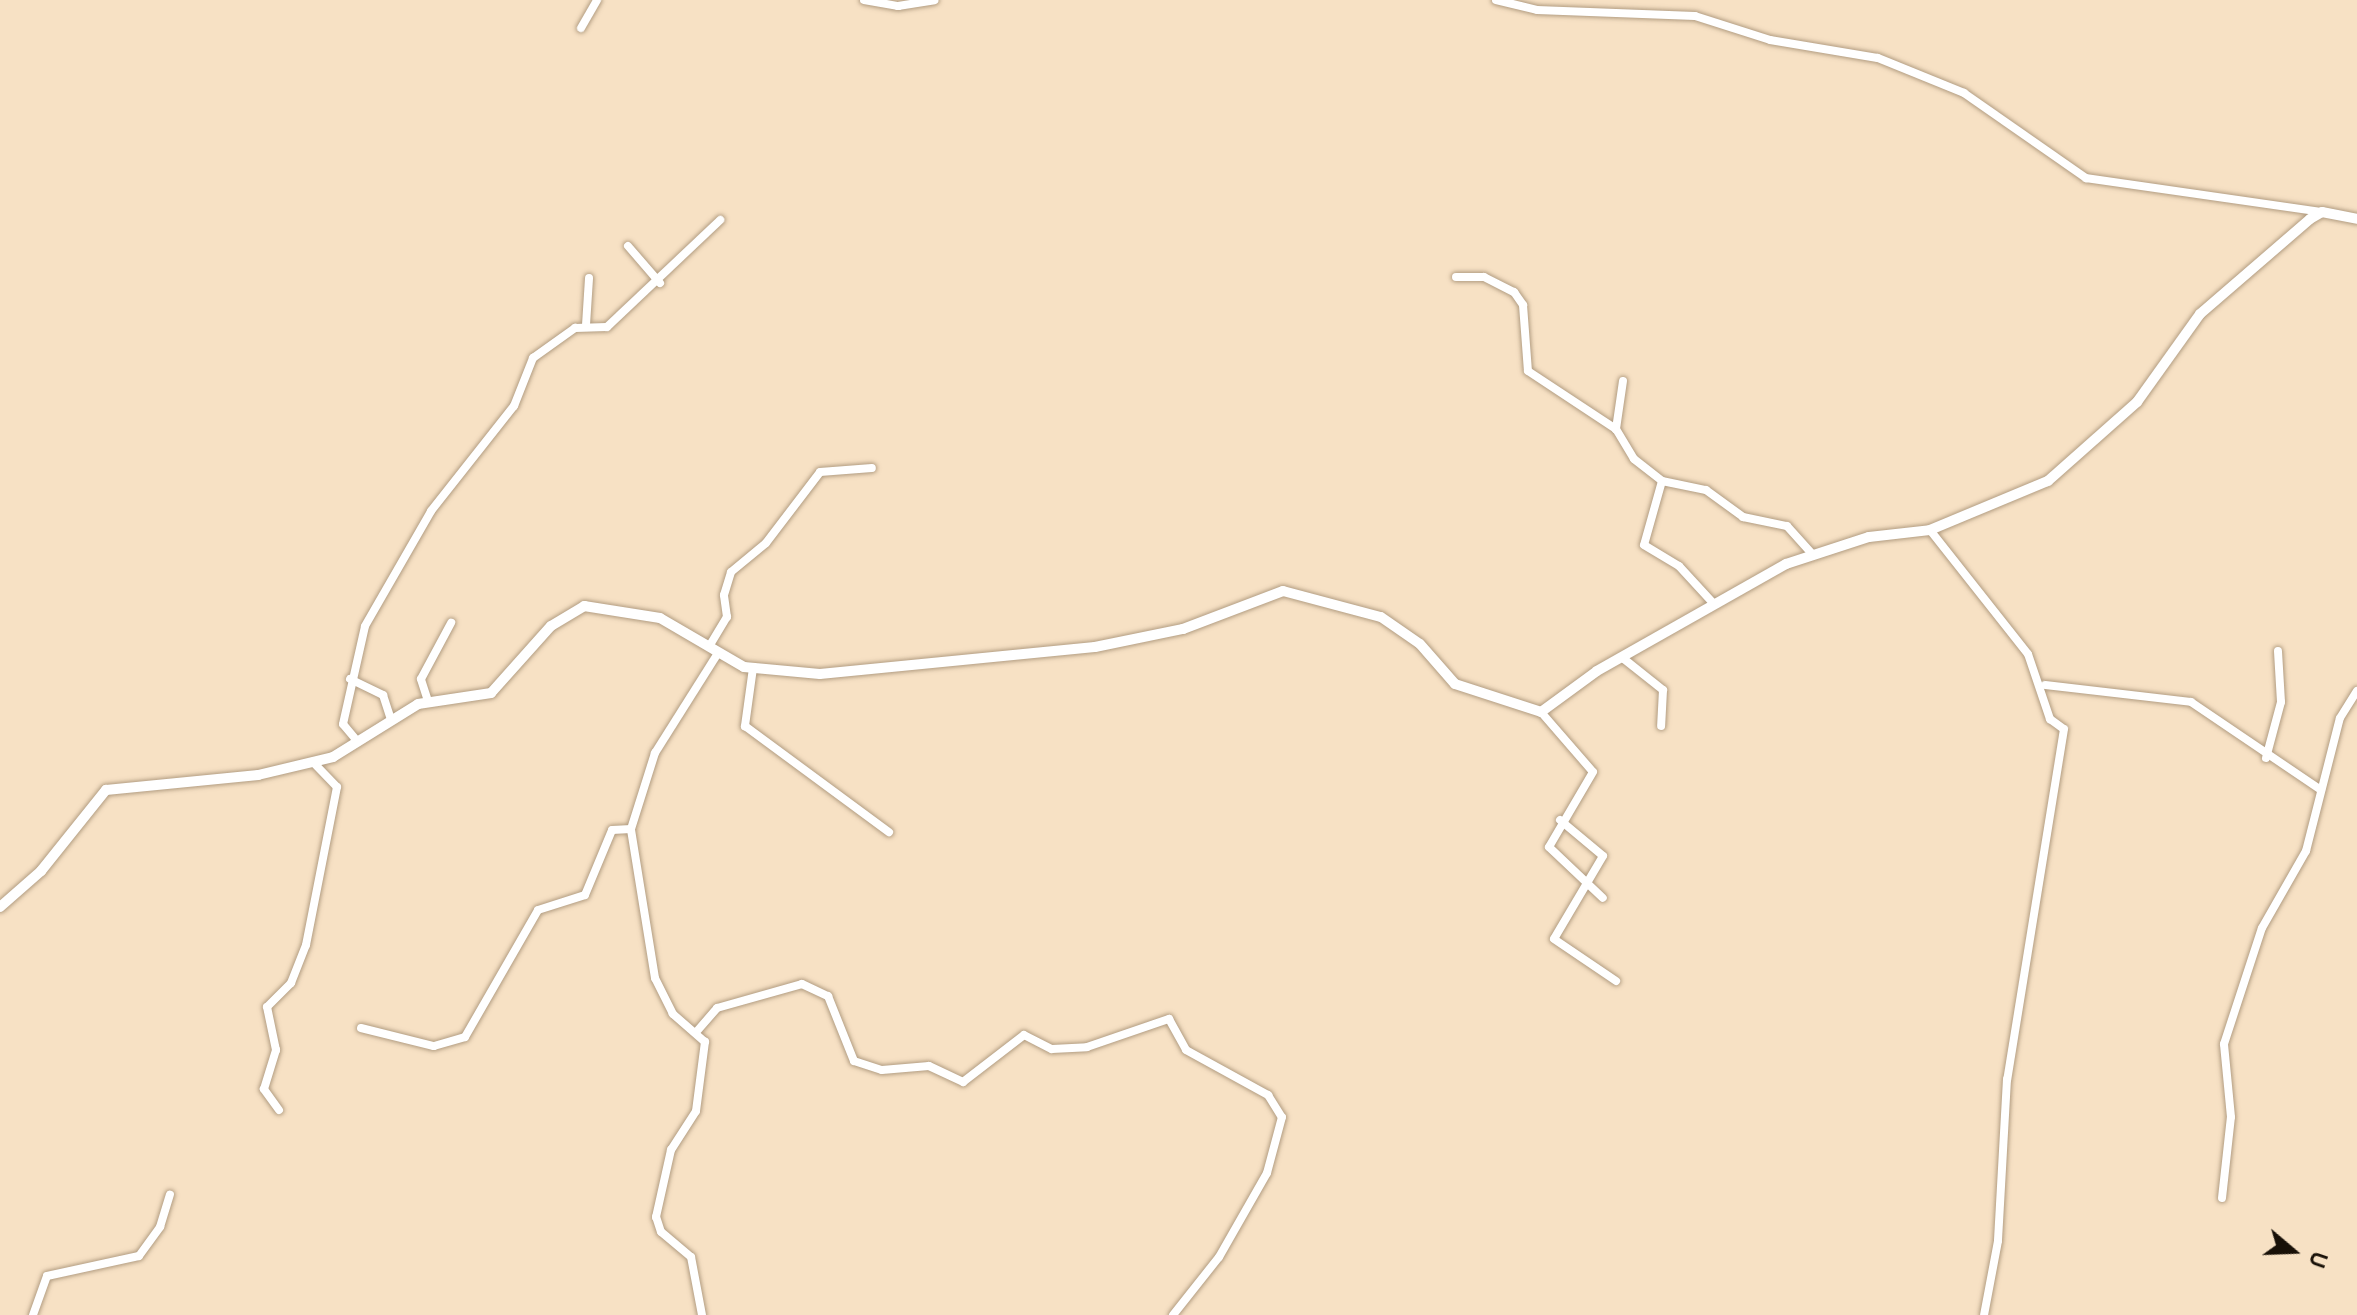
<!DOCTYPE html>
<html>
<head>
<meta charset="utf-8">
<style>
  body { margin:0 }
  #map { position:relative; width:2357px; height:1315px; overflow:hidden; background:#f7e1c4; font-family:Overpass,sans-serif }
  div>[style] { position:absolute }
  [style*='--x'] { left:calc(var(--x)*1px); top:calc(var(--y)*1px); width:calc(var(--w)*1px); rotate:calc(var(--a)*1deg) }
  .roads { filter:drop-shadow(0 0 2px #b29d82) drop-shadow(0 0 2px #b29d82) }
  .minor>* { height:8px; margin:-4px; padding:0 4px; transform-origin:4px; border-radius:4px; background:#fff }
  .tertiary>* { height:10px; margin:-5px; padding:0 5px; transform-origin:5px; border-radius:5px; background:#fff }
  span { translate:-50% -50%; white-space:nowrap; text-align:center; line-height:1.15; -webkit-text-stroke:8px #f7e1c4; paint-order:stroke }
  .north { position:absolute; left:2253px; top:1211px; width:80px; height:80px; -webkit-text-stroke:6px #f7e1c4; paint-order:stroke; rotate:109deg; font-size:22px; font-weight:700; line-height:32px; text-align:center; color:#181007 }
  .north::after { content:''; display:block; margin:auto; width:28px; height:36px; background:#181007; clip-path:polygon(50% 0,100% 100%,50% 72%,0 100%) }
</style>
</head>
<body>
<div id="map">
  <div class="roads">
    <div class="minor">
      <i style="--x:864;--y:0;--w:35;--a:10"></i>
      <i style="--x:898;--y:6;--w:37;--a:-9"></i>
      <i style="--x:1496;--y:0;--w:42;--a:13.7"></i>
      <i style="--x:1537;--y:10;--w:158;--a:2.2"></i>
      <i style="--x:1695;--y:16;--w:79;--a:17.7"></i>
      <i style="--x:1770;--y:40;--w:109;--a:9.5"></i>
      <i style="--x:1878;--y:58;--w:93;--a:22.1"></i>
      <i style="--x:1964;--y:93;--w:149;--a:34.9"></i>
      <i style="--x:2086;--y:178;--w:237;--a:8.2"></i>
      <i style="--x:581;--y:28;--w:32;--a:-60"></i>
      <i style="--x:628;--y:246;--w:49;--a:49.1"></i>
      <i style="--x:1456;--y:277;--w:28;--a:0"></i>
      <i style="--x:1484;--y:277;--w:34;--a:27"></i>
      <i style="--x:1514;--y:292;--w:16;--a:55"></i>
      <i style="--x:1523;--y:305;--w:66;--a:85.7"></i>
      <i style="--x:1528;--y:371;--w:105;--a:33.4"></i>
      <i style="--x:586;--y:325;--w:47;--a:-86.3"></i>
      <i style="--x:1623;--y:381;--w:49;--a:98.3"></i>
      <i style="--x:1616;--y:429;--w:35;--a:59"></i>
      <i style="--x:1634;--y:459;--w:36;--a:38"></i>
      <i style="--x:1662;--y:481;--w:45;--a:11.6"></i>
      <i style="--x:1706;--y:490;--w:46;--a:36.1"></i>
      <i style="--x:1743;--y:517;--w:45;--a:11.6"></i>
      <i style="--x:1787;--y:526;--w:36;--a:48"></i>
      <i style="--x:1662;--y:481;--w:66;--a:105.7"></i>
      <i style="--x:1644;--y:545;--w:41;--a:31"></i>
      <i style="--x:1679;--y:566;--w:52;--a:47.4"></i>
      <i style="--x:1930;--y:530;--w:158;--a:51.7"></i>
      <i style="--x:2028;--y:654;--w:69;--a:71.3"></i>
      <i style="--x:2050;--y:719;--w:17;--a:36"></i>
      <i style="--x:2064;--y:729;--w:355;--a:99.2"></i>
      <i style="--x:2007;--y:1079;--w:162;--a:93.2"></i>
      <i style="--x:1998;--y:1241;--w:75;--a:100.7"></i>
      <i style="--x:710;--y:645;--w:33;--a:-59"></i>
      <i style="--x:727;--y:617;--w:22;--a:-98"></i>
      <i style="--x:724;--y:595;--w:24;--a:-73"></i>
      <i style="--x:731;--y:572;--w:45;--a:-39.6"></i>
      <i style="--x:766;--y:543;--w:89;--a:-52.7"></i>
      <i style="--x:820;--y:472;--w:52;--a:-4.4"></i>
      <i style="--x:1624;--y:659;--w:50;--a:38.5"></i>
      <i style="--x:1663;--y:690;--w:36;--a:93"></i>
      <i style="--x:753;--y:668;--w:59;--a:97.9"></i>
      <i style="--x:745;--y:726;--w:179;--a:36.4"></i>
      <i style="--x:350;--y:679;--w:37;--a:26"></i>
      <i style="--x:383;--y:695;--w:25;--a:72"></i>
      <i style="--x:2045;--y:685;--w:147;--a:6.6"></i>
      <i style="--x:2191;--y:702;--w:157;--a:34.1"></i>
      <i style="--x:428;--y:701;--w:23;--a:-108"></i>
      <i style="--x:421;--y:679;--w:64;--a:-61.8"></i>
      <i style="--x:1541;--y:712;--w:79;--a:49.1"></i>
      <i style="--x:1593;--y:772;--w:87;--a:120.4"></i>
      <i style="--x:1549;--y:847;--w:74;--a:43.4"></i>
      <i style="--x:358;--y:742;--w:23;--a:-130"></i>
      <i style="--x:343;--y:724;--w:100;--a:-77.3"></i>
      <i style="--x:365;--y:626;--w:133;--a:-60.1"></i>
      <i style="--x:431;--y:511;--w:134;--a:-51.7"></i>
      <i style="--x:514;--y:406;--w:52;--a:-68.4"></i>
      <i style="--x:533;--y:358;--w:52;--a:-35.5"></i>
      <i style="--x:575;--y:328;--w:32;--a:-2"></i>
      <i style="--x:607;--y:327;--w:156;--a:-43.4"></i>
      <i style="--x:2266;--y:758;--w:58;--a:-75"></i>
      <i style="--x:2281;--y:702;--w:51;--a:-93.4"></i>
      <i style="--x:1560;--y:820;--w:56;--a:39.9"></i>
      <i style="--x:1603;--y:856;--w:96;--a:120.6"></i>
      <i style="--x:1554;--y:939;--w:75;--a:34.1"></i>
      <i style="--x:361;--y:1028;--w:75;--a:13.9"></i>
      <i style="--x:434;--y:1046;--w:32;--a:-16"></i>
      <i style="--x:465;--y:1037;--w:146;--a:-60.1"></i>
      <i style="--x:538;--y:910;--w:49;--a:-17.7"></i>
      <i style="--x:585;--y:895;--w:70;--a:-67.4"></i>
      <i style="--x:612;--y:830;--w:19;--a:-3"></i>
      <i style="--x:698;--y:1030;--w:29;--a:-49"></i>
      <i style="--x:717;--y:1008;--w:88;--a:-15.8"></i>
      <i style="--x:802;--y:984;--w:29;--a:25"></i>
      <i style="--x:828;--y:996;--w:70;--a:68.2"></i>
      <i style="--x:854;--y:1061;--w:29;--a:18"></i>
      <i style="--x:882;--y:1070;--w:47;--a:-4.9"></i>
      <i style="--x:929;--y:1066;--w:38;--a:25"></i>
      <i style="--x:963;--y:1082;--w:77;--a:-37.6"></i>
      <i style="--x:1024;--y:1035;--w:31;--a:27"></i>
      <i style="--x:1052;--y:1049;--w:35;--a:-3"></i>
      <i style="--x:1087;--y:1047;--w:87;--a:-18.9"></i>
      <i style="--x:1169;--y:1019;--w:35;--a:61"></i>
      <i style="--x:1186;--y:1050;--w:94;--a:28.8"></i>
      <i style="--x:1268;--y:1095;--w:26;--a:58"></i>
      <i style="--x:1282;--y:1117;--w:58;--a:105"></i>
      <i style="--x:1267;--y:1173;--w:97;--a:119.7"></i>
      <i style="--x:1219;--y:1257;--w:74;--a:128.4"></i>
      <i style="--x:279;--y:1110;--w:26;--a:-126"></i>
      <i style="--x:264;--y:1089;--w:41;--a:-72.9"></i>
      <i style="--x:276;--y:1050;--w:44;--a:-101.8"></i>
      <i style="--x:267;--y:1007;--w:34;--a:-45"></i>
      <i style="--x:291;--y:983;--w:41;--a:-68.5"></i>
      <i style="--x:306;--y:945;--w:161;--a:-78.9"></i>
      <i style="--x:337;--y:787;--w:33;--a:-134"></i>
      <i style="--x:2222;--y:1198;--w:81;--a:-83.7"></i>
      <i style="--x:2231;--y:1117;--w:73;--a:-95.5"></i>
      <i style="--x:2224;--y:1044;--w:122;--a:-71.9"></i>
      <i style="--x:2262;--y:928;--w:89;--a:-60.3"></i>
      <i style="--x:2306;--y:851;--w:137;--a:-75.7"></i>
      <i style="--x:2340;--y:718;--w:32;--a:-58"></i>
      <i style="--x:33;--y:1315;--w:41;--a:-70.3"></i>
      <i style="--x:47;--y:1276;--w:94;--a:-12.3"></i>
      <i style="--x:139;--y:1256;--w:36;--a:-54"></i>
      <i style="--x:160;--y:1227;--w:34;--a:-73"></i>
      <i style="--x:702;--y:1315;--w:59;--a:-100.7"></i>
      <i style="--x:691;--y:1257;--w:39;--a:-140"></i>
      <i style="--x:661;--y:1232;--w:16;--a:-108"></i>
      <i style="--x:656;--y:1217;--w:69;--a:-77.4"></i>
      <i style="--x:671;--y:1150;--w:46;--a:-57.3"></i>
      <i style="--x:696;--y:1111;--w:70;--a:-82.6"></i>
      <i style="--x:705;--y:1042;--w:43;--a:-138.8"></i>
      <i style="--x:673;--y:1014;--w:40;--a:-116.6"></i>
      <i style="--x:655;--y:978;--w:151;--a:-99.2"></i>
      <i style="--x:631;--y:829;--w:80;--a:-72.5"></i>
      <i style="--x:655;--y:753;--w:118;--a:-57.8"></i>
    </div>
    <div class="tertiary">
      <i style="--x:0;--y:907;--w:55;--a:-41.3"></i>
      <i style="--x:41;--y:871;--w:104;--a:-51.3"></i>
      <i style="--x:106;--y:790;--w:153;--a:-5.6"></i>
      <i style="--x:258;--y:775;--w:77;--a:-13.5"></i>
      <i style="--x:333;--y:757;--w:100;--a:-31.9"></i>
      <i style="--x:418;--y:704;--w:74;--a:-8.6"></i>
      <i style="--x:491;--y:693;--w:90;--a:-48.2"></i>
      <i style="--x:551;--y:626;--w:39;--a:-31"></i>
      <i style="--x:584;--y:606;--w:77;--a:9"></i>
      <i style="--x:660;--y:618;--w:97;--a:30.3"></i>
      <i style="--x:744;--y:667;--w:76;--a:5.3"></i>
      <i style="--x:820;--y:674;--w:276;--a:-5.6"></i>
      <i style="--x:1095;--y:647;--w:90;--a:-11.6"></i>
      <i style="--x:1183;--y:629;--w:107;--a:-20.8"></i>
      <i style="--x:1283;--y:591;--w:101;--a:14.9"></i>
      <i style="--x:1381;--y:617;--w:47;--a:34.7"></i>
      <i style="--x:1420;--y:644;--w:53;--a:48.8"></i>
      <i style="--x:1455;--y:684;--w:90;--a:18"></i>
      <i style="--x:1541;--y:712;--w:69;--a:-36.2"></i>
      <i style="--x:1597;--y:671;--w:217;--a:-29.5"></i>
      <i style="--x:1786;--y:564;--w:87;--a:-18"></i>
      <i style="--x:1869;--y:537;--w:61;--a:-6.5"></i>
      <i style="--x:1930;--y:530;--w:128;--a:-22.6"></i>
      <i style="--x:2048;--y:481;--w:119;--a:-41.6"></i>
      <i style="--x:2137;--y:402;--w:108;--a:-54.4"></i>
      <i style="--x:2200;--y:314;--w:145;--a:-40.8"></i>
      <i style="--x:2310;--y:219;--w:14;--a:-30"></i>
      <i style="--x:2322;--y:212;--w:36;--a:11"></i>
    </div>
  </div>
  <div class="north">U</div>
</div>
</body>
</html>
